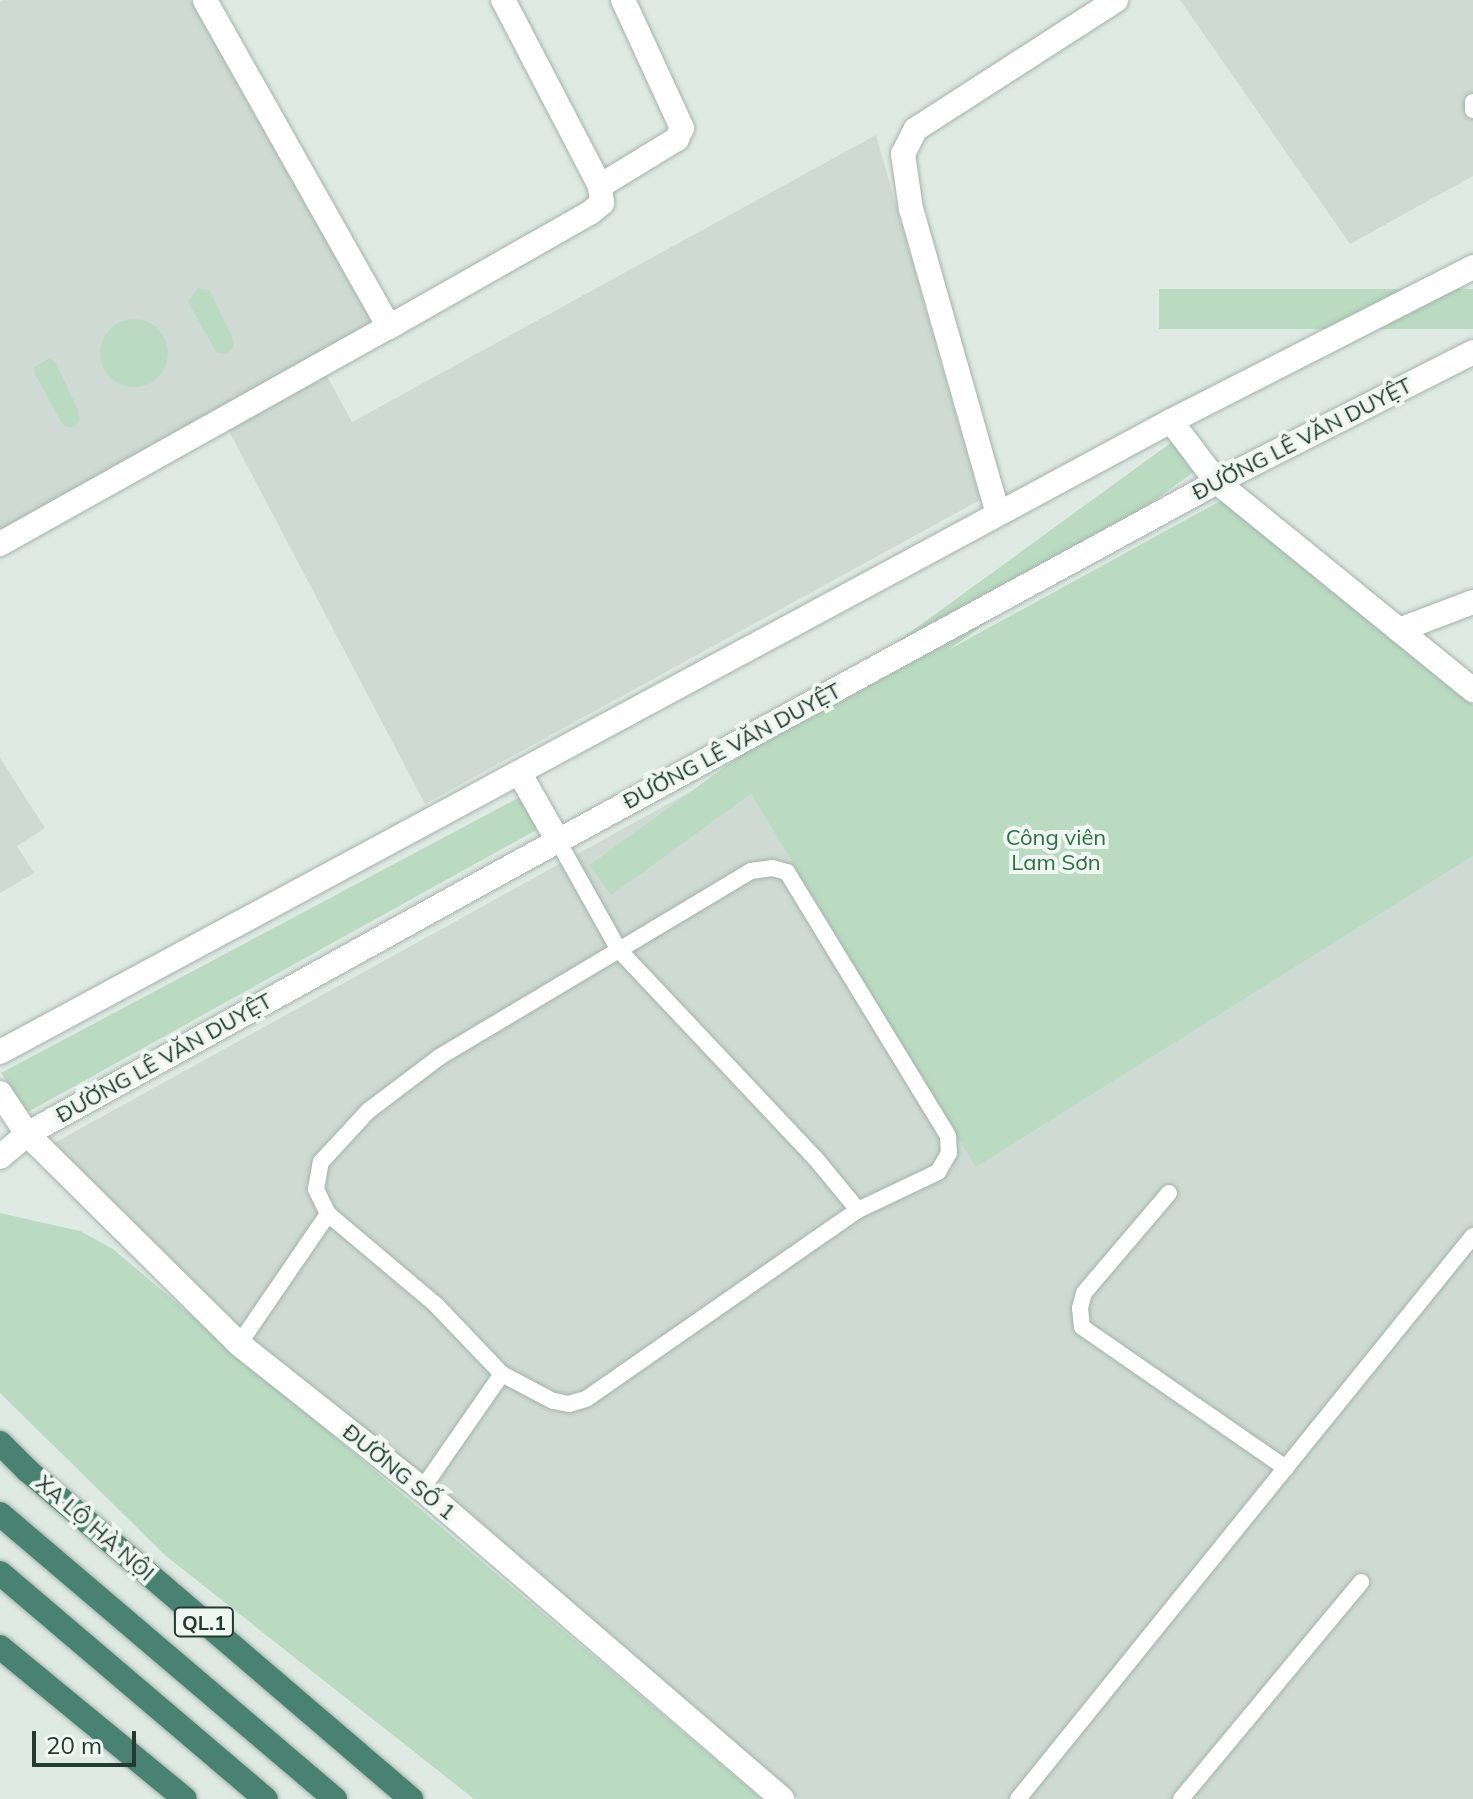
<!DOCTYPE html>
<html>
<head>
<meta charset="utf-8">
<style>
  body { margin:0 }
  #map { position:relative; width:1473px; height:1799px; overflow:hidden; background:#e0eae5; font-family:Mulish,sans-serif }
  div>[style] { position:absolute }
  [style*='--x'] { left:calc(var(--x)*1px); top:calc(var(--y)*1px); width:calc(var(--w)*1px); rotate:calc(var(--a)*1deg) }
  .built>* { inset:0; background:#cfdad4 }
  .green>* { inset:0; background:#badbc1; transform-origin:0 0 }
  .round { border-radius:50% }
  .roads { filter:drop-shadow(0 0 2px #a3b2ac) drop-shadow(0 0 2px #a3b2ac) }
  .service>* { height:16px; margin:-8px; padding:0 8px; transform-origin:8px; border-radius:8px; background:#fff }
  .minor>* { height:24px; margin:-12px; padding:0 12px; transform-origin:12px; border-radius:12px; background:#fff }
  .secondary>* { height:24px; margin:-12px; padding:0 12px; transform-origin:12px; border-radius:12px; background:#fff }
  .trunk>* { height:24px; margin:-12px; padding:0 12px; transform-origin:12px; border-radius:12px; background:#4a8271 }
  span { translate:-50% -50%; white-space:nowrap; text-align:center; line-height:1.15; -webkit-text-stroke:8px #f0f7f3; paint-order:stroke }
  .shield-label span { padding:2px 6px; background:#f0f7f3; border:2px solid; border-radius:6px; -webkit-text-stroke-width:0 }
  .shield-label { font-size:20px; color:#223a32; font-weight:700 }
  .street-label { font-size:22px; color:#223a32 }
  .park-label { font-size:22px; color:#2d6f43 }
  .scale { position:absolute; left:32px; top:1731px; width:104px; height:36px; box-sizing:border-box; border:4px solid #223a32; border-top:0; padding-left:10px; font-size:24px; line-height:28px; white-space:nowrap; color:#223a32; -webkit-text-stroke:6px #f0f7f3; paint-order:stroke }
</style>
</head>
<body>
<div id="map">
  <div class="built">
    <i style="clip-path:polygon(4px 0,190px 0,372px 323px,0 530px,0 2px)"></i>
    <i style="clip-path:polygon(1180px 0,1473px 0,1473px 176px,1350px 244px)"></i>
    <i style="clip-path:polygon(876px 135px,980px 500px,425px 804px,229px 431px,327px 376px,352px 422px)"></i>
    <i style="clip-path:polygon(0 758px,45px 828px,17px 846px,34px 873px,0 893px)"></i>
    <i style="clip-path:polygon(735px 767px,977px 1166px,1473px 856px,1473px 1799px,799px 1799px,436px 1485px,252px 1339px,54px 1143px)"></i>
  </div>
  <div class="green">
    <i style="clip-path:polygon(198px 288px,210px 291px,232px 337px,234px 347px,226px 354px,218px 353px,214px 348px,188px 302px)"></i>
    <i style="left:1473px;top:289px;width:40px;height:314px;rotate:90deg"></i>
    <i class="round" style="left:100px;top:319px;width:68px;height:68px"></i>
    <i style="clip-path:polygon(50px 358px,56px 363px,78px 410px,80px 420px,73px 427px,64px 426px,60px 420px,35px 374px,34px 367px)"></i>
    <i style="left:1172px;top:442px;width:37px;height:720px;rotate:54deg"></i>
    <i style="clip-path:polygon(1222px 500px,1473px 705px,1473px 856px,976px 1167px,735px 767px)"></i>
    <i style="clip-path:polygon(520px 797px,538px 829px,28px 1112px,1px 1073px)"></i>
    <i style="clip-path:polygon(0 1213px,80px 1231px,113px 1249px,762px 1799px,474px 1799px,166px 1556px,0 1393px)"></i>
  </div>
  <div class="roads">
    <div class="service">
      <i style="--x:1473;--y:102;--w:8;--a:90"></i>
      <i style="--x:558;--y:841;--w:125;--a:60.8"></i>
      <i style="--x:619;--y:950;--w:154;--a:-30.9"></i>
      <i style="--x:751;--y:871;--w:21;--a:-8"></i>
      <i style="--x:772;--y:868;--w:16;--a:15"></i>
      <i style="--x:787;--y:872;--w:309;--a:58.6"></i>
      <i style="--x:948;--y:1136;--w:17;--a:87"></i>
      <i style="--x:949;--y:1153;--w:22;--a:120"></i>
      <i style="--x:938;--y:1172;--w:89;--a:154.6"></i>
      <i style="--x:858;--y:1210;--w:331;--a:145.2"></i>
      <i style="--x:586;--y:1399;--w:18;--a:164"></i>
      <i style="--x:569;--y:1404;--w:16;--a:-169"></i>
      <i style="--x:553;--y:1401;--w:58;--a:-152.1"></i>
      <i style="--x:502;--y:1374;--w:97;--a:-133.7"></i>
      <i style="--x:435;--y:1304;--w:140;--a:-139.9"></i>
      <i style="--x:328;--y:1214;--w:28;--a:-116"></i>
      <i style="--x:316;--y:1189;--w:27;--a:-80"></i>
      <i style="--x:321;--y:1162;--w:69;--a:-47.3"></i>
      <i style="--x:368;--y:1111;--w:91;--a:-37"></i>
      <i style="--x:441;--y:1056;--w:207;--a:-30.8"></i>
      <i style="--x:619;--y:950;--w:287;--a:46.7"></i>
      <i style="--x:816;--y:1159;--w:66;--a:50.5"></i>
      <i style="--x:1169;--y:1193;--w:131;--a:130.4"></i>
      <i style="--x:1084;--y:1293;--w:16;--a:105"></i>
      <i style="--x:1080;--y:1308;--w:19;--a:84"></i>
      <i style="--x:1082;--y:1327;--w:248;--a:34.7"></i>
      <i style="--x:239;--y:1344;--w:158;--a:-55.6"></i>
      <i style="--x:422;--y:1489;--w:140;--a:-55.2"></i>
      <i style="--x:1018;--y:1799;--w:724;--a:-51.06"></i>
      <i style="--x:1181;--y:1799;--w:282;--a:-50.3"></i>
    </div>
    <div class="minor">
      <i style="--x:600;--y:186;--w:90;--a:-31.4"></i>
      <i style="--x:677;--y:139;--w:12;--a:-66"></i>
      <i style="--x:682;--y:128;--w:141;--a:-114.7"></i>
      <i style="--x:389;--y:327;--w:231;--a:-29.6"></i>
      <i style="--x:590;--y:213;--w:16;--a:-40"></i>
      <i style="--x:602;--y:203;--w:17;--a:-97"></i>
      <i style="--x:600;--y:186;--w:210;--a:-117.5"></i>
      <i style="--x:1217;--y:482;--w:330;--a:39.1"></i>
      <i style="--x:998;--y:514;--w:317;--a:-105.9"></i>
      <i style="--x:911;--y:209;--w:56;--a:-98.3"></i>
      <i style="--x:903;--y:154;--w:28;--a:-63"></i>
      <i style="--x:916;--y:129;--w:238;--a:-32.8"></i>
      <i style="--x:0;--y:544;--w:445;--a:-29.2"></i>
      <i style="--x:389;--y:327;--w:375;--a:-119.4"></i>
      <i style="--x:1399;--y:630;--w:79;--a:-20.7"></i>
      <i style="--x:27;--y:1134;--w:298;--a:44.7"></i>
      <i style="--x:239;--y:1344;--w:233;--a:38.4"></i>
      <i style="--x:422;--y:1489;--w:475;--a:40.7"></i>
    </div>
    <div class="secondary">
      <i style="--x:1171;--y:421;--w:76;--a:53"></i>
      <i style="--x:520;--y:774;--w:77;--a:60.4"></i>
      <i style="--x:0;--y:1052;--w:1330;--a:-28.32"></i>
      <i style="--x:1171;--y:421;--w:339;--a:-27"></i>
      <i style="--x:0;--y:1093;--w:49;--a:56.6"></i>
      <i style="--x:0;--y:1157;--w:35;--a:-40"></i>
      <i style="--x:27;--y:1134;--w:542;--a:-28.93"></i>
      <i style="--x:501;--y:872;--w:815;--a:-28.58"></i>
      <i style="--x:1217;--y:482;--w:287;--a:-26.9"></i>
    </div>
    <div class="trunk">
      <i style="--x:0;--y:1443;--w:38;--a:45"></i>
      <i style="--x:27;--y:1470;--w:506;--a:40.59"></i>
      <i style="--x:0;--y:1514;--w:440;--a:40.4"></i>
      <i style="--x:0;--y:1573;--w:349;--a:40.4"></i>
      <i style="--x:0;--y:1647;--w:239;--a:39.4"></i>
    </div>
  </div>
  <div class="shield-label">
    <span style="left:204px;top:1622px">QL.1</span>
  </div>
  <div class="street-label">
    <span style="left:1302px;top:439px;rotate:-27deg">ĐƯỜNG LÊ VĂN DUYỆT</span>
    <span style="left:732px;top:746px;rotate:-28deg">ĐƯỜNG LÊ VĂN DUYỆT</span>
    <span style="left:164px;top:1058px;rotate:-29deg">ĐƯỜNG LÊ VĂN DUYỆT</span>
    <span style="left:399px;top:1472px;rotate:39deg">ĐƯỜNG SỐ 1</span>
    <span style="left:95px;top:1528px;rotate:41deg">XA LỘ HÀ NỘI</span>
  </div>
  <div class="park-label">
    <span style="left:1056px;top:850px">Công viên<br>Lam Sơn</span>
  </div>
  <div class="scale">20 m</div>
</div>
</body>
</html>
